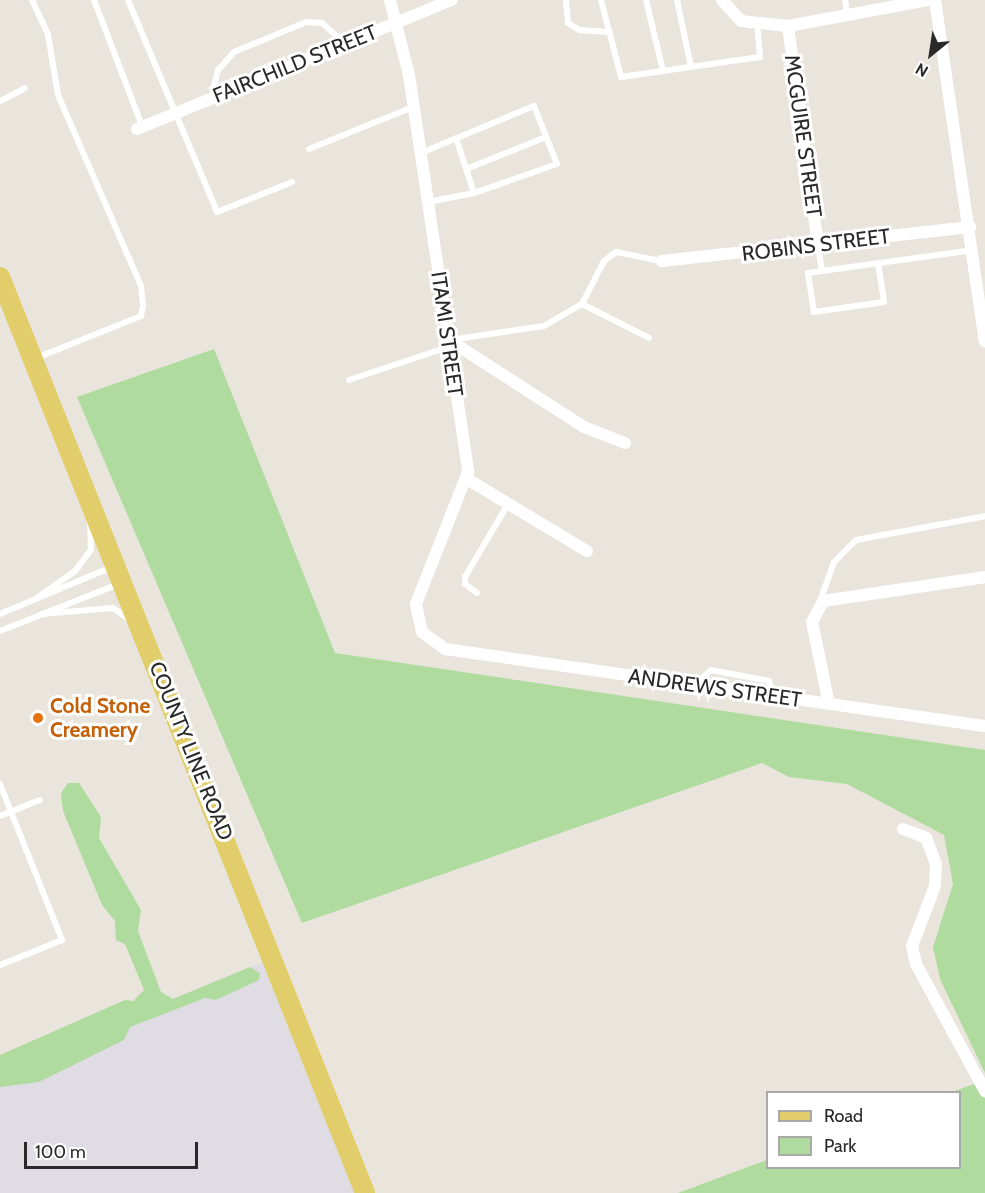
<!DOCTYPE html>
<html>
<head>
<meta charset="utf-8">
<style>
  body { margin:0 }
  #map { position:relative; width:985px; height:1193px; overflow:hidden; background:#eae5dc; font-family:Cabin,sans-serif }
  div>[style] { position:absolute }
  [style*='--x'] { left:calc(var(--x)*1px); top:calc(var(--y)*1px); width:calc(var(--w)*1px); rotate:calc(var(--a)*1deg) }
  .industrial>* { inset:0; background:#dfdce3 }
  .green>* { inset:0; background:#afdb9e }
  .service>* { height:6px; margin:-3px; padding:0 3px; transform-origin:3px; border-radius:3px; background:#fff }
  .minor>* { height:12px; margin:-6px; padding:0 6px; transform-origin:6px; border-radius:6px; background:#fff }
  .primary>* { height:20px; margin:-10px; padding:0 10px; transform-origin:10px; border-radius:10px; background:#e1ce6a }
  .dots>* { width:16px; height:16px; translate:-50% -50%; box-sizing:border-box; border:3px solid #fff; border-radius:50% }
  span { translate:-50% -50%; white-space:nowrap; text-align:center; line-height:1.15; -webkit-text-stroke:6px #fff; paint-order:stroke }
  .street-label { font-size:21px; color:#292929 }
  .food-label { font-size:21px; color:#c56008; font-weight:700 }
  .left { translate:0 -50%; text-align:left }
  .legend { position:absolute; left:766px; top:1091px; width:195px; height:78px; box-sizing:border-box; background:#fff; border:2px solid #a9a9a9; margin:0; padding:8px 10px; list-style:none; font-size:18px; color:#292929 }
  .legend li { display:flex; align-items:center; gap:12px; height:30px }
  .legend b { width:30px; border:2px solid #a9a9a9 }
  .north { position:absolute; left:901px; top:24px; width:60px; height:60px; -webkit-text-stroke:4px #fff; paint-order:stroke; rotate:210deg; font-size:16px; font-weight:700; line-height:24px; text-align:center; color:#292929 }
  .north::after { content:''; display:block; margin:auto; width:21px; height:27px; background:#292929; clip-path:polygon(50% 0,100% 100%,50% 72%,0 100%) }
  .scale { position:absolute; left:24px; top:1142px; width:174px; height:27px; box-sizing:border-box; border:3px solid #292929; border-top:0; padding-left:8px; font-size:18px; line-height:21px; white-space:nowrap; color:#292929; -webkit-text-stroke:4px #fff; paint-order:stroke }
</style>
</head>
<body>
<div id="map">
  <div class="industrial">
    <i style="clip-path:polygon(263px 962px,355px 1193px,0 1193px,0 1070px)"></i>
  </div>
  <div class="green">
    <i style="clip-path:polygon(214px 349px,335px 653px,985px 750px,985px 1073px,940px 979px,933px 947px,953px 884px,944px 835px,847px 784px,789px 777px,762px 763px,302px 923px,77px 397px)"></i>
    <i style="clip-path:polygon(68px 783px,79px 783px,101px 817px,99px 838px,141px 910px,138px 931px,161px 992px,173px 999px,250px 967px,260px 973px,259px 980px,216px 1000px,205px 998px,130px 1027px,124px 1040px,39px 1082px,0 1087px,0 1055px,125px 1000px,133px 1001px,144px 990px,125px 944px,116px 940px,115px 921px,102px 905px,63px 811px,61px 793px)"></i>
    <i style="clip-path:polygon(985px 1080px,985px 1193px,678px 1193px,767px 1160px,768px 1168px,960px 1168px,960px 1092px,952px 1092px)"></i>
  </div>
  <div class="service">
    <i style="--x:32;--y:0;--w:38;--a:65"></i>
    <i style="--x:48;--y:35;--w:61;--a:80.5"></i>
    <i style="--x:58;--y:95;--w:208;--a:66.5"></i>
    <i style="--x:141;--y:286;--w:20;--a:84"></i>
    <i style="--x:143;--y:306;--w:10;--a:101"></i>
    <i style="--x:141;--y:316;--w:113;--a:158.2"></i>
    <i style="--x:94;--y:0;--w:135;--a:69.1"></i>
    <i style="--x:128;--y:0;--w:230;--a:67.2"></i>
    <i style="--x:217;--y:212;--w:81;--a:-21.8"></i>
    <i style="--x:566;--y:0;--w:23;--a:85"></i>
    <i style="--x:568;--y:23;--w:13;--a:32"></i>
    <i style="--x:579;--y:30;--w:31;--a:4"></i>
    <i style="--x:601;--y:0;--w:80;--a:75.4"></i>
    <i style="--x:621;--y:77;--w:140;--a:-8.2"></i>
    <i style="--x:760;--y:57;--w:32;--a:-95"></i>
    <i style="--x:646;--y:0;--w:73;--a:76.5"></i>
    <i style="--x:677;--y:0;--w:68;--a:78.2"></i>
    <i style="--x:845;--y:0;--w:12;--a:81"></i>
    <i style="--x:211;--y:98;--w:29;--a:-76"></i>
    <i style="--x:218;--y:70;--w:24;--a:-48"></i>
    <i style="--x:234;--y:52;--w:78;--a:-22.6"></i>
    <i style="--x:306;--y:22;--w:16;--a:4"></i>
    <i style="--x:322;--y:23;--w:30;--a:41"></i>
    <i style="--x:0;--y:101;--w:28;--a:-27"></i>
    <i style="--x:456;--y:138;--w:58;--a:71.9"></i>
    <i style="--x:309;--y:149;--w:112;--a:-22"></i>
    <i style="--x:421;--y:153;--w:122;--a:-22.6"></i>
    <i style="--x:534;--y:106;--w:62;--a:68.4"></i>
    <i style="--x:557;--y:164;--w:88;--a:160.7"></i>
    <i style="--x:474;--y:193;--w:47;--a:168.9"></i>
    <i style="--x:466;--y:169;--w:86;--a:-21.8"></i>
    <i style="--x:818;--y:246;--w:25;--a:81"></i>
    <i style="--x:878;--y:263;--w:39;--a:81"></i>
    <i style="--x:884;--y:302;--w:71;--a:171.9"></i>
    <i style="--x:814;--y:312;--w:39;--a:-99"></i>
    <i style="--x:808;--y:273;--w:14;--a:-8"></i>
    <i style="--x:822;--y:271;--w:152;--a:-7.9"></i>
    <i style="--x:582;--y:304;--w:75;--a:26.9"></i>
    <i style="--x:450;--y:340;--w:95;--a:-8.5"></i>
    <i style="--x:544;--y:326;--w:44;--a:-30.1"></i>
    <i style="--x:582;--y:304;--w:48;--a:-62.9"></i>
    <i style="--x:604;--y:261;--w:15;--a:-37"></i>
    <i style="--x:616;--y:252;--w:46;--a:11.3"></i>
    <i style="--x:349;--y:380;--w:104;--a:-18.4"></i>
    <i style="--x:477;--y:593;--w:15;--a:-143"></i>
    <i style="--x:465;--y:584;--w:7;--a:-90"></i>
    <i style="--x:465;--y:577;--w:85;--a:-59.5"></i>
    <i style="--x:37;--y:598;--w:47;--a:-35.4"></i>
    <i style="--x:75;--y:571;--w:26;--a:-53"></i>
    <i style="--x:91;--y:550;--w:26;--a:-92"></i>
    <i style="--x:820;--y:601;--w:41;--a:-70.3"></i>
    <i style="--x:834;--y:562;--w:31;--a:-45"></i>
    <i style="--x:856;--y:540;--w:131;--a:-10.5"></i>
    <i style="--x:0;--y:614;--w:121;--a:-22.8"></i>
    <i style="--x:42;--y:614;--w:71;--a:-4.8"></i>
    <i style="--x:113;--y:608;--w:21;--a:35"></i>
    <i style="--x:0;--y:631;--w:128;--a:-21.6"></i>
    <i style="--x:694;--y:685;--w:23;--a:-41"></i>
    <i style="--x:711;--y:670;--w:59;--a:10.7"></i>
    <i style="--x:769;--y:681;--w:16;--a:72"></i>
    <i style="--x:0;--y:784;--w:168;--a:68.3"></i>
    <i style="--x:62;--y:940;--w:67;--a:158"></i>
    <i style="--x:0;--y:816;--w:43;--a:-21.8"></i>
  </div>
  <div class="minor">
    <i style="--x:390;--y:0;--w:77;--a:75.8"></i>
    <i style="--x:409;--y:75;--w:401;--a:81.5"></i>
    <i style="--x:468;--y:472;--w:142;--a:111.5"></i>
    <i style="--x:416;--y:604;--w:29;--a:78"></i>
    <i style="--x:422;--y:632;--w:29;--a:36"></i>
    <i style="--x:445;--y:649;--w:545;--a:8.12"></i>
    <i style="--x:722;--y:0;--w:28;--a:48"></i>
    <i style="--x:741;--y:21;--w:47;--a:6.1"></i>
    <i style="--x:788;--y:26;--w:142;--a:-10.5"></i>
    <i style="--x:935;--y:0;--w:345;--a:81.7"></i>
    <i style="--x:788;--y:26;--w:221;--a:82.2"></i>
    <i style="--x:137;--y:129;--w:340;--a:-22.3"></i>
    <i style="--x:662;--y:261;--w:310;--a:-6.3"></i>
    <i style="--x:449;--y:340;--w:161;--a:32.8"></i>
    <i style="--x:584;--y:427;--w:44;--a:21.3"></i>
    <i style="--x:467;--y:479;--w:140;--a:31"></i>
    <i style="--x:829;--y:704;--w:84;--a:-101.7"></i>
    <i style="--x:812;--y:622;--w:24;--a:-62"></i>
    <i style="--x:823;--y:601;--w:164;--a:-8.4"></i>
    <i style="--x:903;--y:829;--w:25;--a:21"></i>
    <i style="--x:926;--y:838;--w:28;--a:69"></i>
    <i style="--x:936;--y:864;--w:22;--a:93"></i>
    <i style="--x:935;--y:886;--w:64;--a:111"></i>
    <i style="--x:912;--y:946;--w:18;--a:77"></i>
    <i style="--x:916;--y:964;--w:145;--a:61.5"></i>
  </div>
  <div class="primary">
    <i style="--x:0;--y:277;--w:986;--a:68.27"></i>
  </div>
  <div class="dots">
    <i style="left:38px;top:718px;background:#e8710a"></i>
  </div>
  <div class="street-label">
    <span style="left:295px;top:64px;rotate:-22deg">FAIRCHILD STREET</span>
    <span style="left:803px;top:136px;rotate:82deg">MCGUIRE STREET</span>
    <span style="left:816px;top:245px;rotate:-7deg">ROBINS STREET</span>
    <span style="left:447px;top:334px;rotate:82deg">ITAMI STREET</span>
    <span style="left:715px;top:688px;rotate:8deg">ANDREWS STREET</span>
    <span style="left:191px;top:751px;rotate:68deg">COUNTY LINE ROAD</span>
  </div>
  <div class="food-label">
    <span class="left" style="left:50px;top:718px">Cold Stone<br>Creamery</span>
  </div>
  <ul class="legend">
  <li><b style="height:8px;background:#e1ce6a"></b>Road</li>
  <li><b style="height:16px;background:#afdb9e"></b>Park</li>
  </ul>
  <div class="north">N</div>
  <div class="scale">100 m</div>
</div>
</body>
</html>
